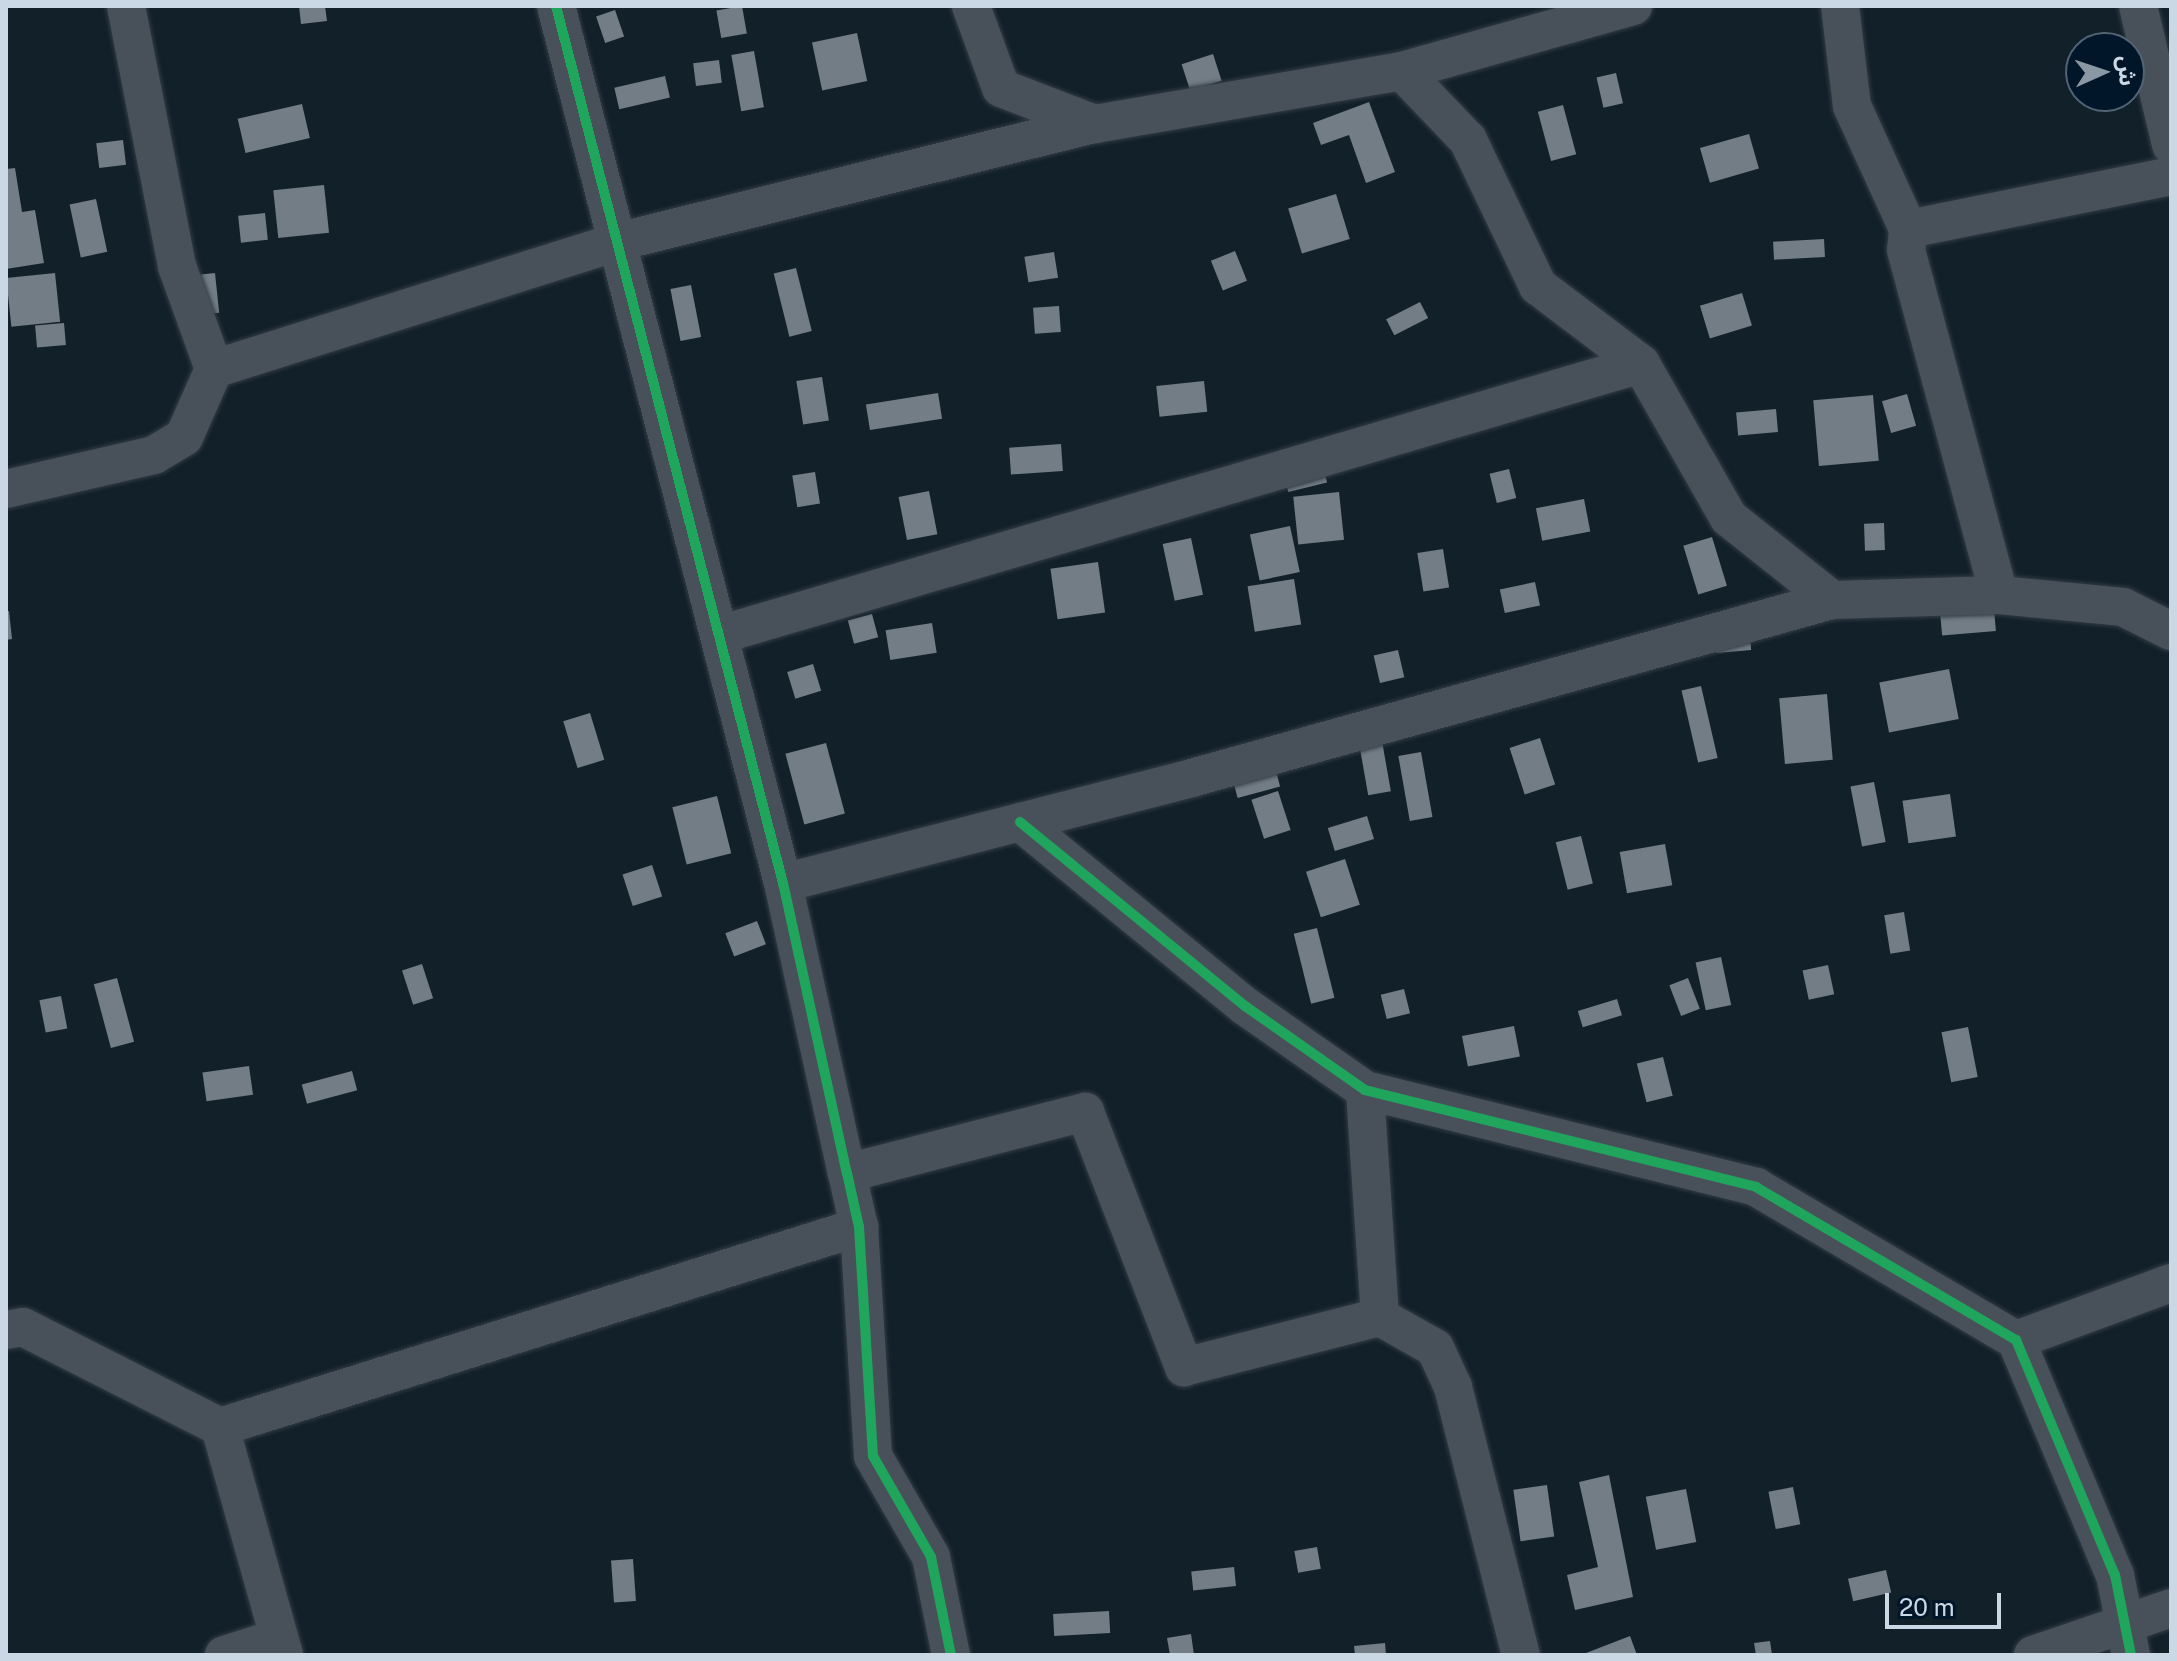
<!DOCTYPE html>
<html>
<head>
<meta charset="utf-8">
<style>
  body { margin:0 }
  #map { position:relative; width:2177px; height:1661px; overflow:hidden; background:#12202a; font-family:"Public Sans","Noto Sans Arabic",sans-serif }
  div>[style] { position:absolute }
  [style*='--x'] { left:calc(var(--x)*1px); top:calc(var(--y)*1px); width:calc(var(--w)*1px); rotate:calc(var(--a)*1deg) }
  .building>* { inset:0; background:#727d85; transform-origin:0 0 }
  .roads { filter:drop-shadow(0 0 2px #323c45) drop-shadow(0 0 2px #323c45) }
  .minor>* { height:38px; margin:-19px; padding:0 19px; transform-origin:19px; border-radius:19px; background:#48515a }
  .cycleway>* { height:10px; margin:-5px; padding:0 5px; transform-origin:5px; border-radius:5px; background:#20a55d }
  span { translate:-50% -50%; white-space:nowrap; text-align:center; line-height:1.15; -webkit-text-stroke:8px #011729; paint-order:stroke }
  .frame { position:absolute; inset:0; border:8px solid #cad8e5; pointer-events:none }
  .north { position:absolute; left:2065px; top:32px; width:80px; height:80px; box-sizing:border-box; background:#011729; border:2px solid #516474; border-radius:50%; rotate:87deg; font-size:22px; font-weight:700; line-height:32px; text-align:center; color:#cad8e5 }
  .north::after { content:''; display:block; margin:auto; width:28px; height:36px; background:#8a98a4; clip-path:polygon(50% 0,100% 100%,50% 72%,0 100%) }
  .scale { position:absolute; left:1885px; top:1593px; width:116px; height:36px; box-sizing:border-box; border:4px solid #cad8e5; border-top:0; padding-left:10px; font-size:24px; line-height:28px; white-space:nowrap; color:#cad8e5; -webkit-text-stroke:6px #011729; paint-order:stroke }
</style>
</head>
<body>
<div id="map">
  <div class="building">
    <i style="clip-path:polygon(299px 6px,325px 6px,327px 21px,301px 24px)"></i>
    <i style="left:742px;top:6px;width:28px;height:26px;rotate:80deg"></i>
    <i style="left:615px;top:10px;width:28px;height:20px;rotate:71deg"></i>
    <i style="left:857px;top:33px;width:49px;height:46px;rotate:78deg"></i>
    <i style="left:754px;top:51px;width:57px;height:23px;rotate:80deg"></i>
    <i style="left:1213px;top:54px;width:28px;height:33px;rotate:72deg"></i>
    <i style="left:719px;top:60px;width:23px;height:26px;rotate:83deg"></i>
    <i style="left:1616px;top:73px;width:31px;height:20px;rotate:77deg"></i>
    <i style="left:665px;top:76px;width:22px;height:52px;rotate:77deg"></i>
    <i style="clip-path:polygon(1369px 102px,1395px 172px,1366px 183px,1349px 135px,1321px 145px,1313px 123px)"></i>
    <i style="left:302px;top:104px;width:35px;height:66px;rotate:77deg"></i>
    <i style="left:1563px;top:105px;width:51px;height:26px;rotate:75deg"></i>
    <i style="left:1749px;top:134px;width:36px;height:51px;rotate:74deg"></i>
    <i style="left:123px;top:140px;width:25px;height:27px;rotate:83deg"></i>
    <i style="clip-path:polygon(15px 168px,22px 212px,35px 210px,44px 263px,6px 269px,6px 169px)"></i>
    <i style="left:324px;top:185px;width:48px;height:51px;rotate:84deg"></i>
    <i style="left:1336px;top:194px;width:47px;height:50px;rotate:73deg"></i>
    <i style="left:96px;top:199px;width:54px;height:27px;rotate:78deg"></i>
    <i style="left:265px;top:213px;width:27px;height:27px;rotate:84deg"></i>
    <i style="left:1824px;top:239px;width:18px;height:51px;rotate:87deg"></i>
    <i style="left:1235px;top:251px;width:32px;height:26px;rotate:68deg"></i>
    <i style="left:1054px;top:252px;width:26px;height:30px;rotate:81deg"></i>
    <i style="left:796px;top:268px;width:65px;height:23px;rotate:76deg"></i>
    <i style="left:55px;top:273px;width:49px;height:49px;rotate:84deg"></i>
    <i style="left:215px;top:273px;width:40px;height:22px;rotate:84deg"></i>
    <i style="left:691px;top:285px;width:53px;height:21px;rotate:79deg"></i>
    <i style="left:1742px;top:293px;width:34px;height:44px;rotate:73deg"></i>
    <i style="left:1420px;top:302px;width:18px;height:38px;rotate:63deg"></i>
    <i style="left:1059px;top:306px;width:26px;height:26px;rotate:86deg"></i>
    <i style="left:64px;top:323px;width:22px;height:29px;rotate:85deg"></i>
    <i style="left:822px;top:377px;width:44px;height:26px;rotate:81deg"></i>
    <i style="left:1204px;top:381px;width:31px;height:48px;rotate:84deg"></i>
    <i style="left:938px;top:393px;width:26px;height:73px;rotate:81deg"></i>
    <i style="left:1907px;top:394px;width:33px;height:26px;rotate:74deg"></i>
    <i style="left:1873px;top:395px;width:66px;height:60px;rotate:85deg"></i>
    <i style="left:1776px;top:409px;width:23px;height:40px;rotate:85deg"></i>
    <i style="left:1061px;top:444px;width:27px;height:52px;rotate:86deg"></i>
    <i style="left:1322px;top:462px;width:21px;height:40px;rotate:76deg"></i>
    <i style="left:1509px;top:469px;width:30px;height:20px;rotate:76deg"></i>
    <i style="left:815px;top:472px;width:32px;height:23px;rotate:81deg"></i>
    <i style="left:929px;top:491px;width:44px;height:31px;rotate:79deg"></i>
    <i style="left:1339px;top:492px;width:48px;height:46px;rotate:84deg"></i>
    <i style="left:1584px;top:499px;width:33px;height:49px;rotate:79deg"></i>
    <i style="left:1884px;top:523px;width:27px;height:20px;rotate:88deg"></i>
    <i style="left:1290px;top:526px;width:47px;height:41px;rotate:78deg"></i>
    <i style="left:1712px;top:537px;width:51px;height:30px;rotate:73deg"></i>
    <i style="left:1191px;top:538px;width:58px;height:29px;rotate:78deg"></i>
    <i style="left:1443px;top:549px;width:39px;height:26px;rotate:81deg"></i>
    <i style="left:1098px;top:562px;width:51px;height:48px;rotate:82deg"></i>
    <i style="left:1294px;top:579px;width:46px;height:47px;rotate:81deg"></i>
    <i style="left:1535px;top:582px;width:24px;height:36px;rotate:78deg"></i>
    <i style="left:1994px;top:609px;width:22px;height:54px;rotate:85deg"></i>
    <i style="clip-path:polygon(6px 611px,9px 611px,12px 639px,6px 640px)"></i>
    <i style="left:872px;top:614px;width:24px;height:25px;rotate:75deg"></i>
    <i style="left:932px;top:623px;width:30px;height:47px;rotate:81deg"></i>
    <i style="left:1749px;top:625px;width:25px;height:35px;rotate:85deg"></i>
    <i style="left:1398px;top:650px;width:28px;height:25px;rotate:77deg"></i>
    <i style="left:813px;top:664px;width:28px;height:27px;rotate:73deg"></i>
    <i style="left:1949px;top:669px;width:51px;height:71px;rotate:79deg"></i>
    <i style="left:1701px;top:686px;width:74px;height:20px;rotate:77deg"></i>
    <i style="left:1827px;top:694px;width:66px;height:48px;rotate:85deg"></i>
    <i style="left:590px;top:713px;width:49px;height:28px;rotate:73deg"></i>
    <i style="left:1540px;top:738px;width:49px;height:32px;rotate:72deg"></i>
    <i style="left:1382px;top:741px;width:51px;height:23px;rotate:80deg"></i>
    <i style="left:826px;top:743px;width:73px;height:42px;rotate:75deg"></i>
    <i style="left:1269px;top:745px;width:43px;height:44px;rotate:75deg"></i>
    <i style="left:1421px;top:752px;width:66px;height:23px;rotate:80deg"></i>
    <i style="left:1874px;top:782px;width:61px;height:24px;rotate:79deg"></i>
    <i style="left:1278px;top:791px;width:41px;height:28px;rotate:72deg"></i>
    <i style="left:1950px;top:794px;width:43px;height:48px;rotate:82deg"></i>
    <i style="left:717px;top:796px;width:59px;height:46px;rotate:76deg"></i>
    <i style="left:1367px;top:816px;width:24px;height:41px;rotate:73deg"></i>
    <i style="left:1581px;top:836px;width:49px;height:26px;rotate:76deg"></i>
    <i style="left:1665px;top:844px;width:42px;height:46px;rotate:80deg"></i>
    <i style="left:1345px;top:859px;width:48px;height:41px;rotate:72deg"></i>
    <i style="left:652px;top:865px;width:33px;height:31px;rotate:72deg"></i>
    <i style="left:1904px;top:912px;width:39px;height:20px;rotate:81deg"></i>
    <i style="left:757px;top:921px;width:25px;height:34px;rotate:69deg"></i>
    <i style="left:1317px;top:928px;width:72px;height:24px;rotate:76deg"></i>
    <i style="left:1721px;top:957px;width:49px;height:26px;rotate:78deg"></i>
    <i style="left:422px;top:964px;width:36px;height:21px;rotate:72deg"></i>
    <i style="left:1828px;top:965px;width:30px;height:26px;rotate:78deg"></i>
    <i style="left:117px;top:978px;width:66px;height:24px;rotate:75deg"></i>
    <i style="left:1688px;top:978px;width:33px;height:20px;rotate:69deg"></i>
    <i style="left:1404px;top:989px;width:25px;height:24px;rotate:76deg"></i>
    <i style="left:61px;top:996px;width:33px;height:22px;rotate:79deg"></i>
    <i style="left:1617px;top:999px;width:17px;height:41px;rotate:73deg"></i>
    <i style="left:1514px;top:1026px;width:31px;height:53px;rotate:79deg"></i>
    <i style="left:1968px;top:1027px;width:51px;height:27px;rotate:79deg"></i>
    <i style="left:1663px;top:1057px;width:40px;height:27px;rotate:76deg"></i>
    <i style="left:249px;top:1066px;width:29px;height:47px;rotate:82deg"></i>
    <i style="left:352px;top:1071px;width:20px;height:52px;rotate:75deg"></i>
    <i style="clip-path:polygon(1609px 1475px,1633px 1597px,1575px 1610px,1567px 1575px,1598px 1567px,1579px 1482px)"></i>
    <i style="left:1547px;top:1485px;width:52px;height:34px;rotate:82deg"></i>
    <i style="left:1793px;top:1487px;width:38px;height:25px;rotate:79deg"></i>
    <i style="left:1686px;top:1489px;width:54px;height:41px;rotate:79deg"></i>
    <i style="left:1317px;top:1547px;width:22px;height:23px;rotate:80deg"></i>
    <i style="left:633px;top:1559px;width:42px;height:22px;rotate:86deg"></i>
    <i style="left:1234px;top:1567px;width:19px;height:43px;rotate:84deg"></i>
    <i style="left:1886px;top:1570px;width:23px;height:39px;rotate:77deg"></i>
    <i style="left:1109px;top:1611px;width:22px;height:56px;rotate:87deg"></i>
    <i style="clip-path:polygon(1191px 1634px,1194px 1655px,1170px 1655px,1167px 1638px)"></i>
    <i style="clip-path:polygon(1630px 1636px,1637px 1655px,1587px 1655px,1586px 1653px)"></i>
    <i style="clip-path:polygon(1770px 1641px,1772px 1655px,1756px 1655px,1754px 1643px)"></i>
    <i style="clip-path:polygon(1385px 1643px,1386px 1655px,1355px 1655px,1354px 1646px)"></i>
  </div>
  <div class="roads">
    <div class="minor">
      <i style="--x:556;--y:6;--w:906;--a:75.49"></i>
      <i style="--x:783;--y:883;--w:297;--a:77.6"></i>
      <i style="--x:847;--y:1173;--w:55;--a:77.5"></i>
      <i style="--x:859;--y:1227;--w:229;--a:86.5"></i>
      <i style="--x:873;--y:1456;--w:116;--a:60.1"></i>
      <i style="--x:931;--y:1557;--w:100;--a:78.5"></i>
      <i style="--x:971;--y:6;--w:87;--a:69.9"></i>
      <i style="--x:1001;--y:88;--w:101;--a:21"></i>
      <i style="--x:1840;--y:6;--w:101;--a:83.2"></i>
      <i style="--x:1852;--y:106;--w:135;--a:65.5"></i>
      <i style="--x:1908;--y:229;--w:21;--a:95"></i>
      <i style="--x:1906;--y:250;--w:357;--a:74.9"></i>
      <i style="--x:2138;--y:6;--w:143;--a:76.6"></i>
      <i style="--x:1402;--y:71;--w:95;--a:46.3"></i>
      <i style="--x:1468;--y:140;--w:162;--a:64.4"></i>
      <i style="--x:1538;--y:286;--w:129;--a:37.1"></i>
      <i style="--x:1641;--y:364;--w:177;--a:60.3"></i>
      <i style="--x:1729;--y:518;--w:132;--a:38.5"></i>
      <i style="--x:1832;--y:600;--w:167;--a:-1.7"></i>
      <i style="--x:1999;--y:595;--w:125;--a:5.5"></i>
      <i style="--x:2123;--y:607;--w:54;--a:26.6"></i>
      <i style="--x:1908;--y:229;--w:268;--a:-11.4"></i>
      <i style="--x:214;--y:369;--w:423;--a:-17.5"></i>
      <i style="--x:617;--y:242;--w:492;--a:-13.9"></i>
      <i style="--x:1095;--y:124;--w:312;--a:-9.8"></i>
      <i style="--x:1402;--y:71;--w:240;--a:-15.7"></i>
      <i style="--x:6;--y:489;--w:152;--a:-12.9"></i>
      <i style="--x:154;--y:455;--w:35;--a:-31"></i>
      <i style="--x:184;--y:437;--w:74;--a:-66.2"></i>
      <i style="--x:214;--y:369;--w:109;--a:-109.8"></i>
      <i style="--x:177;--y:266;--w:265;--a:-101.1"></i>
      <i style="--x:719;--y:635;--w:961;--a:-16.38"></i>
      <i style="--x:1020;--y:822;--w:291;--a:39.3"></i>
      <i style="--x:1245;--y:1006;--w:146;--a:35"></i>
      <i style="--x:1365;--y:1090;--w:403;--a:13.9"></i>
      <i style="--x:1756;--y:1187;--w:302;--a:30.5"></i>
      <i style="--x:2016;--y:1340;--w:255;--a:67.2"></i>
      <i style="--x:2115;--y:1575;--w:82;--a:78.7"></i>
      <i style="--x:783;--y:883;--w:425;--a:-14.4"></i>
      <i style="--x:1195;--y:777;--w:661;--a:-15.53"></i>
      <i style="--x:847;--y:1173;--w:246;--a:-14.4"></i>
      <i style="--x:1085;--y:1112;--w:274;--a:68.8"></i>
      <i style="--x:1184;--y:1367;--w:202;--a:-14.3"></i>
      <i style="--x:1380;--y:1317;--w:227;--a:-93.8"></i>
      <i style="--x:1380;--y:1317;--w:63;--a:29.4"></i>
      <i style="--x:1435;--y:1348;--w:43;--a:65.2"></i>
      <i style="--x:1453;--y:1387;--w:276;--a:75.8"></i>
      <i style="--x:6;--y:1330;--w:17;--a:-10"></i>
      <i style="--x:23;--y:1327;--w:221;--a:26.9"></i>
      <i style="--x:220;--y:1427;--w:670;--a:-17.38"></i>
      <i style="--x:2016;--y:1340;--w:165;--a:-20.2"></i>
      <i style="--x:220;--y:1427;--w:237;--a:74.3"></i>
      <i style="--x:224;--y:1655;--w:57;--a:-17.5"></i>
      <i style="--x:2033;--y:1655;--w:146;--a:-18.8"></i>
    </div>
  </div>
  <div class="cycleway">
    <i style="--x:556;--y:6;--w:906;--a:75.49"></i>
    <i style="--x:783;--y:883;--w:297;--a:77.6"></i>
    <i style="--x:847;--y:1173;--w:55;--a:77.5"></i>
    <i style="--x:859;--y:1227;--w:229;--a:86.5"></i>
    <i style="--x:873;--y:1456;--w:116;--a:60.1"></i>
    <i style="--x:931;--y:1557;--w:100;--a:78.5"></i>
    <i style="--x:1020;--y:822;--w:291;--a:39.3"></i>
    <i style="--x:1245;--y:1006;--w:146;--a:35"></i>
    <i style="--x:1365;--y:1090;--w:403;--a:13.9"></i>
    <i style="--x:1756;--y:1187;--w:302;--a:30.5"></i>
    <i style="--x:2016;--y:1340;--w:255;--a:67.2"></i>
    <i style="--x:2115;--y:1575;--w:82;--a:78.7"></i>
  </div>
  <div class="frame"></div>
  <div class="north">ش</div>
  <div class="scale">20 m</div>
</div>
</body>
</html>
